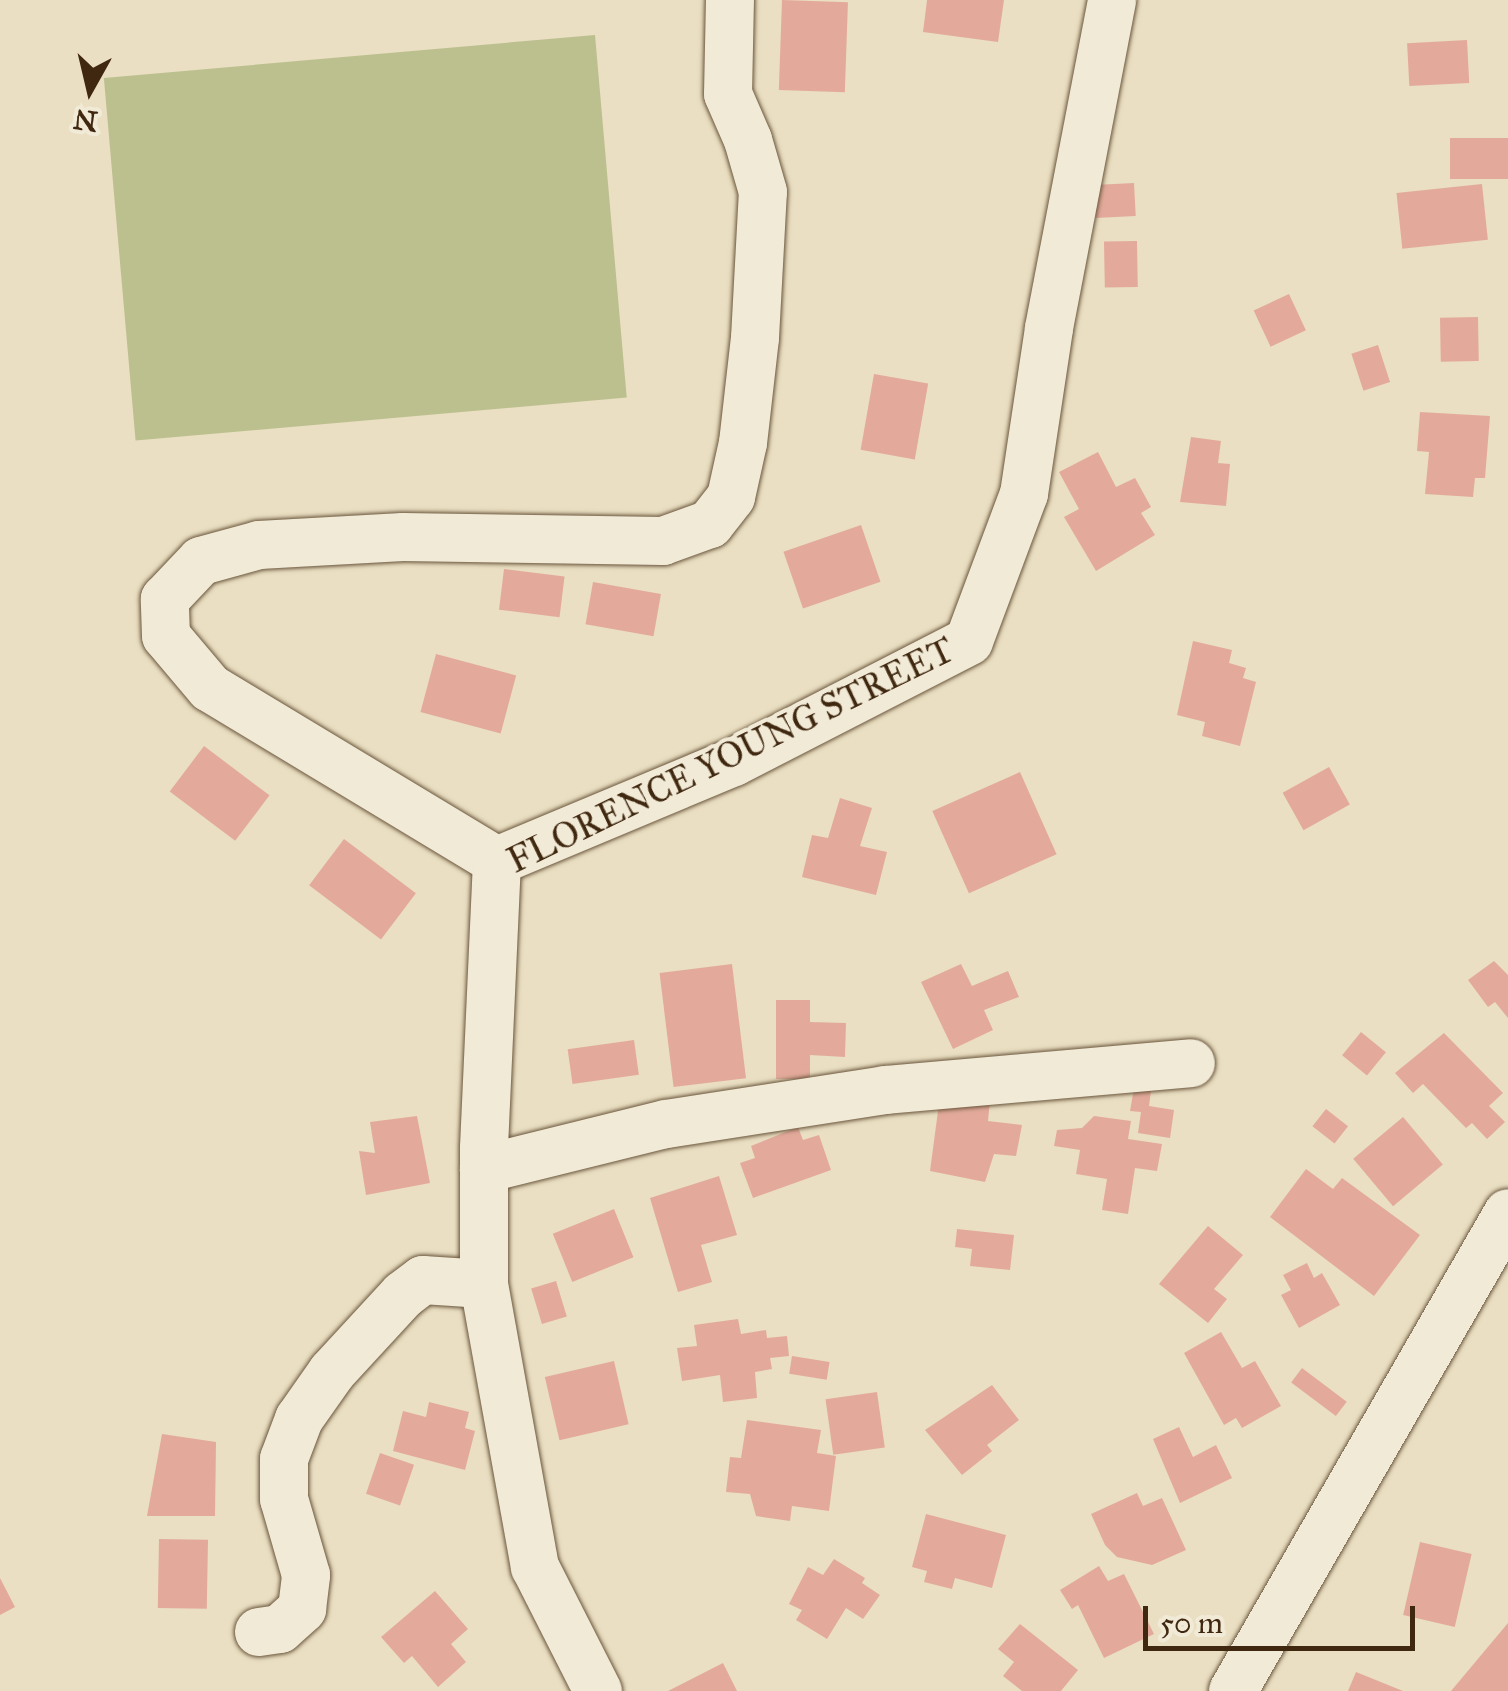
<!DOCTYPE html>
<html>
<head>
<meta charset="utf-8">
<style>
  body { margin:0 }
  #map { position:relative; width:1508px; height:1691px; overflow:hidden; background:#eadfc2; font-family:"IM FELL Great Primer",serif }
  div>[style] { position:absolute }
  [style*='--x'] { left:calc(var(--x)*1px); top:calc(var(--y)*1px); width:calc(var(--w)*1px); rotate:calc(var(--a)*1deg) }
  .green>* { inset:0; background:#bcc08f; transform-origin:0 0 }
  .building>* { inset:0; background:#e3aa9b; transform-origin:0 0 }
  .roads { filter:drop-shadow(0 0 2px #6a563c) drop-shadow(0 0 2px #6a563c) }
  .minor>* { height:48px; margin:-24px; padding:0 24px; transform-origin:24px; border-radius:24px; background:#f1ead7 }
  span { translate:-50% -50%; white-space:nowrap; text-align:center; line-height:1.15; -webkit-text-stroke:8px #f1ead7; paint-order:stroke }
  .street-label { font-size:35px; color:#402810 }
  .north { position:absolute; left:40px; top:40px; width:100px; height:100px; -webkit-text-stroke:8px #f1ead7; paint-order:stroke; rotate:188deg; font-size:28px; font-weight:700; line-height:40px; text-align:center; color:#402810 }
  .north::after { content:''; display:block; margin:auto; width:35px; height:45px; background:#402810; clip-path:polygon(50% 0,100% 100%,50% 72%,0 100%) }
  .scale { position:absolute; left:1143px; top:1606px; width:272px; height:45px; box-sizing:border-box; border:5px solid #402810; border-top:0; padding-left:12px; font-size:30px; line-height:35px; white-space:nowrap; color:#402810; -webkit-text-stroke:8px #f1ead7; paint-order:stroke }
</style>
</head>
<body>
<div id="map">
  <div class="green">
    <i style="left:595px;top:35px;width:364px;height:493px;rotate:85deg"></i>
  </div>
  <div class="building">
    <i style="left:782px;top:0;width:66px;height:90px;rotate:2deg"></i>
    <i style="clip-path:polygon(927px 0,1004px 0,998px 42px,923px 32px)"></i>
    <i style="left:1467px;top:40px;width:43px;height:60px;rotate:87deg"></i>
    <i style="left:1508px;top:138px;width:41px;height:58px;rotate:90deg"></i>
    <i style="left:1134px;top:183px;width:33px;height:40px;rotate:87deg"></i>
    <i style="left:1482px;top:184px;width:56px;height:86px;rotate:84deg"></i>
    <i style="left:1137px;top:241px;width:46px;height:33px;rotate:89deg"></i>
    <i style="left:1289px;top:294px;width:40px;height:39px;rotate:65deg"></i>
    <i style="left:1478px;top:317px;width:44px;height:38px;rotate:89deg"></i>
    <i style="left:1378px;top:345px;width:39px;height:28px;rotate:72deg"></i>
    <i style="left:874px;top:374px;width:55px;height:77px;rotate:10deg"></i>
    <i style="clip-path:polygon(1420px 412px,1490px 416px,1485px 478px,1475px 478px,1473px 497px,1425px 494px,1429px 452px,1417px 451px)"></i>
    <i style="clip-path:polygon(1191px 437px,1221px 441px,1218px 463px,1230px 464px,1226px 506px,1180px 502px)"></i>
    <i style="clip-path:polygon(1098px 452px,1116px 487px,1135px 478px,1151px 507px,1141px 513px,1155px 535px,1096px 571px,1064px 517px,1079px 509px,1059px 472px)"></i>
    <i style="left:861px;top:525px;width:60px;height:82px;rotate:71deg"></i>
    <i style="left:504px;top:569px;width:61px;height:41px;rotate:7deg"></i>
    <i style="left:593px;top:582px;width:69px;height:43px;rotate:10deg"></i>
    <i style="clip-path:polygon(1193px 641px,1232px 650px,1229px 663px,1246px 668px,1243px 678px,1256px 682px,1240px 746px,1202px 736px,1205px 722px,1177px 715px)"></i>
    <i style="left:436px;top:654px;width:83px;height:60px;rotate:15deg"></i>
    <i style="left:204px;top:746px;width:82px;height:57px;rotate:37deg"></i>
    <i style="left:1329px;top:767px;width:43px;height:53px;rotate:61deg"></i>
    <i style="left:1020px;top:772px;width:90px;height:96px;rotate:66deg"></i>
    <i style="clip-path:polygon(840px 798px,872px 808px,860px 846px,887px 852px,876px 895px,802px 877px,812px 835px,828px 838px)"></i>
    <i style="left:344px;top:839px;width:90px;height:58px;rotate:37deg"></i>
    <i style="clip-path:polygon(1494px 961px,1508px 975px,1508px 1018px,1495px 1002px,1488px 1007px,1468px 980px)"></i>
    <i style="left:732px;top:964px;width:115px;height:73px;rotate:83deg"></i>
    <i style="clip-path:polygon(961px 964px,972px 986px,1008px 971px,1019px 997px,984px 1010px,993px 1030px,953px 1049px,921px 982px)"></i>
    <i style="clip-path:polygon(776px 1000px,810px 1000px,810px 1022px,846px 1023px,845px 1057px,810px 1055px,810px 1079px,776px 1079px)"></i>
    <i style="left:1361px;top:1032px;width:32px;height:30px;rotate:39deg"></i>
    <i style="clip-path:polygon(1444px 1033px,1503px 1093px,1489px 1106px,1505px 1122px,1487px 1139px,1472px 1123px,1466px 1128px,1423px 1084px,1413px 1093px,1395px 1073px)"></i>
    <i style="left:634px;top:1040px;width:35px;height:67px;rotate:82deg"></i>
    <i style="clip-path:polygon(1134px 1088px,1151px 1091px,1149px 1106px,1174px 1110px,1170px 1138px,1138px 1133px,1141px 1112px,1130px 1111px)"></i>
    <i style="clip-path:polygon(940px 1096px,990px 1100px,988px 1121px,1022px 1125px,1016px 1156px,994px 1154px,985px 1182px,930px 1171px)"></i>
    <i style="left:1326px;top:1109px;width:28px;height:22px;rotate:38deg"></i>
    <i style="clip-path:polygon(417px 1116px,430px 1183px,366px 1195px,359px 1151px,375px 1153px,370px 1122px)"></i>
    <i style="clip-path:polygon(1094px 1116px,1131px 1121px,1128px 1139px,1162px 1144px,1157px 1171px,1135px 1168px,1128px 1214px,1102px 1210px,1107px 1179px,1076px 1174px,1080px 1150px,1054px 1146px,1057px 1130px,1082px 1128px)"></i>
    <i style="left:1403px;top:1117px;width:62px;height:65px;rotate:50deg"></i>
    <i style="clip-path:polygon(798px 1127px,803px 1140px,819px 1135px,831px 1170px,753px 1198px,740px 1163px,755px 1158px,751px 1146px)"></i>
    <i style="clip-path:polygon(1306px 1169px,1333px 1189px,1342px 1178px,1420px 1235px,1374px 1296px,1270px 1217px)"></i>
    <i style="clip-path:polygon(719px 1176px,737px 1235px,701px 1245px,712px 1282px,678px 1292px,650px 1198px)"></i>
    <i style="left:614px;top:1209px;width:52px;height:66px;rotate:68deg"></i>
    <i style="clip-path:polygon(1208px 1226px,1243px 1255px,1214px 1289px,1227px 1299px,1208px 1323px,1159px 1284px)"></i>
    <i style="clip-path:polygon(957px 1229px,1014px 1235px,1010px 1270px,970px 1266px,972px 1249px,955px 1247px)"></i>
    <i style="clip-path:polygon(1307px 1263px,1314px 1278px,1322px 1273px,1340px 1305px,1299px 1328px,1281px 1295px,1291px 1290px,1283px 1275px)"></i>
    <i style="left:556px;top:1281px;width:37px;height:26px;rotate:73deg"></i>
    <i style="clip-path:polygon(738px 1319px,741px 1334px,766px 1330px,767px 1338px,787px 1336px,789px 1356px,770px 1358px,772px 1369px,755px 1372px,757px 1398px,723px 1402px,720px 1375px,682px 1381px,677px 1348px,697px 1346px,694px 1325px)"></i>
    <i style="clip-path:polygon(1221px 1332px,1242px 1368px,1255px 1361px,1281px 1406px,1242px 1428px,1236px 1418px,1224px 1425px,1184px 1353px)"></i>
    <i style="left:792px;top:1356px;width:38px;height:18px;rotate:9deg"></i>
    <i style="left:614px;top:1361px;width:65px;height:71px;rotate:77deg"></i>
    <i style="left:1302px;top:1368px;width:56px;height:18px;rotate:37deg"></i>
    <i style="clip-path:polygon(992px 1385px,1019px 1420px,987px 1445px,992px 1451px,962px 1475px,925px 1430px)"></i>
    <i style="left:877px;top:1392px;width:56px;height:52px;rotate:82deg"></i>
    <i style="clip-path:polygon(429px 1402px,469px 1412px,465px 1428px,475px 1431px,465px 1470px,393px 1451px,403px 1411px,426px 1417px)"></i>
    <i style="clip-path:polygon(747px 1420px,821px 1430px,817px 1453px,836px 1456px,829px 1511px,792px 1506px,790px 1521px,756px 1516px,750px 1494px,726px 1492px,730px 1457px,741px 1458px)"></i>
    <i style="clip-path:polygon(1179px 1427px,1193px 1457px,1216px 1445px,1232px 1478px,1180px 1503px,1153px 1439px)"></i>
    <i style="clip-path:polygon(162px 1434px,216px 1442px,215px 1516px,147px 1516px)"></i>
    <i style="left:380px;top:1453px;width:36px;height:43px;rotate:19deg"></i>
    <i style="clip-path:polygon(1137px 1493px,1143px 1506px,1162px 1498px,1186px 1550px,1152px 1565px,1117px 1557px,1105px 1545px,1091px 1514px)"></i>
    <i style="clip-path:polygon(926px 1514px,1006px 1535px,992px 1588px,955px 1578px,952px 1589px,924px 1582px,927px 1571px,912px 1567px)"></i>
    <i style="left:159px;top:1539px;width:49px;height:69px;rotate:1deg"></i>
    <i style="left:1420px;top:1542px;width:53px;height:75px;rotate:13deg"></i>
    <i style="clip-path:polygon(834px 1559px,865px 1578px,862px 1583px,880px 1595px,863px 1619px,846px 1608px,827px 1639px,796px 1620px,802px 1610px,789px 1604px,808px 1567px,823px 1575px)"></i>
    <i style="clip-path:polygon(1099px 1566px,1108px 1581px,1124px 1574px,1154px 1634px,1104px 1658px,1078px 1605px,1072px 1609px,1060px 1590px)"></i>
    <i style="clip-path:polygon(0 1578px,15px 1607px,0 1615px)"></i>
    <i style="clip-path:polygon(435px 1591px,468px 1629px,451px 1644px,466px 1662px,438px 1687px,412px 1656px,404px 1663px,381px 1637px)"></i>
    <i style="clip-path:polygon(1508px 1623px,1508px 1691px,1451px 1691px)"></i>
    <i style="clip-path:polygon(1020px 1624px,1078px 1670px,1061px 1691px,1022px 1691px,1003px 1676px,1014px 1662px,998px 1649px)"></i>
    <i style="clip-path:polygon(723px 1663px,737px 1691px,668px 1691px)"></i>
    <i style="clip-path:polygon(1356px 1672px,1403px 1691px,1348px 1691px)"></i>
  </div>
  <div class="roads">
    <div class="minor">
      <i style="--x:497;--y:861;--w:335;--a:-148.9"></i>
      <i style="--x:210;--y:688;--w:68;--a:-130.2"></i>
      <i style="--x:166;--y:636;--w:37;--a:-92"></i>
      <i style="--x:165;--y:599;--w:52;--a:-46.5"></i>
      <i style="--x:201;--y:561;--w:60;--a:-15.4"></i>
      <i style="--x:259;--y:545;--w:144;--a:-3.2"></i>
      <i style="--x:403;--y:537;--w:260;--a:0.9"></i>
      <i style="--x:663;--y:541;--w:50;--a:-19.9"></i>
      <i style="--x:710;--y:524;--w:34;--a:-52"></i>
      <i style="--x:731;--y:497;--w:55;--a:-77.5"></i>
      <i style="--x:743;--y:443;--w:106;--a:-83.5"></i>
      <i style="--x:755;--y:338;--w:146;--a:-86.9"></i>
      <i style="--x:763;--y:192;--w:54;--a:-106.1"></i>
      <i style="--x:748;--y:140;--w:50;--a:-113.5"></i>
      <i style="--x:728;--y:94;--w:94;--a:-88.8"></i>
      <i style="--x:497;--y:861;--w:257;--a:-22.7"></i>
      <i style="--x:734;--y:762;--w:264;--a:-27.2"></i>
      <i style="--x:969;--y:641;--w:157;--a:-69.5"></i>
      <i style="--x:1024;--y:494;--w:168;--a:-81.4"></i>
      <i style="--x:1049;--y:328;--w:334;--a:-79.1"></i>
      <i style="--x:497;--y:861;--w:288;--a:92.6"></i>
      <i style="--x:484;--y:1149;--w:135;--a:90"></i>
      <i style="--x:484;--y:1284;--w:288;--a:79.8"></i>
      <i style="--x:535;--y:1567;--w:139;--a:63.1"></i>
      <i style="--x:484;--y:1169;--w:187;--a:-13.9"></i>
      <i style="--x:666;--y:1124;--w:222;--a:-8.8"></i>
      <i style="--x:885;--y:1090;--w:307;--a:-5"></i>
      <i style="--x:259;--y:1632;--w:21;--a:-8"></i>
      <i style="--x:280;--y:1629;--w:30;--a:-42"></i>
      <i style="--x:302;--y:1609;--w:34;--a:-83"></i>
      <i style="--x:306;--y:1575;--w:79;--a:-106.1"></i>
      <i style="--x:284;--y:1499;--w:40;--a:-90"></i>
      <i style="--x:284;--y:1459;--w:43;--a:-69.4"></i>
      <i style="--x:299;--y:1419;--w:57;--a:-54.9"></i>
      <i style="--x:332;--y:1372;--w:105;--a:-47.3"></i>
      <i style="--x:403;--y:1295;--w:25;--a:-37"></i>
      <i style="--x:423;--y:1280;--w:61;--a:3.8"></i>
      <i style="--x:1233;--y:1691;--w:551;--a:-60.09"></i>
    </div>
  </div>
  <div class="street-label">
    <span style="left:731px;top:756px;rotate:-26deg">FLORENCE YOUNG STREET</span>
  </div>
  <div class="north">N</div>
  <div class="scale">50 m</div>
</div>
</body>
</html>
